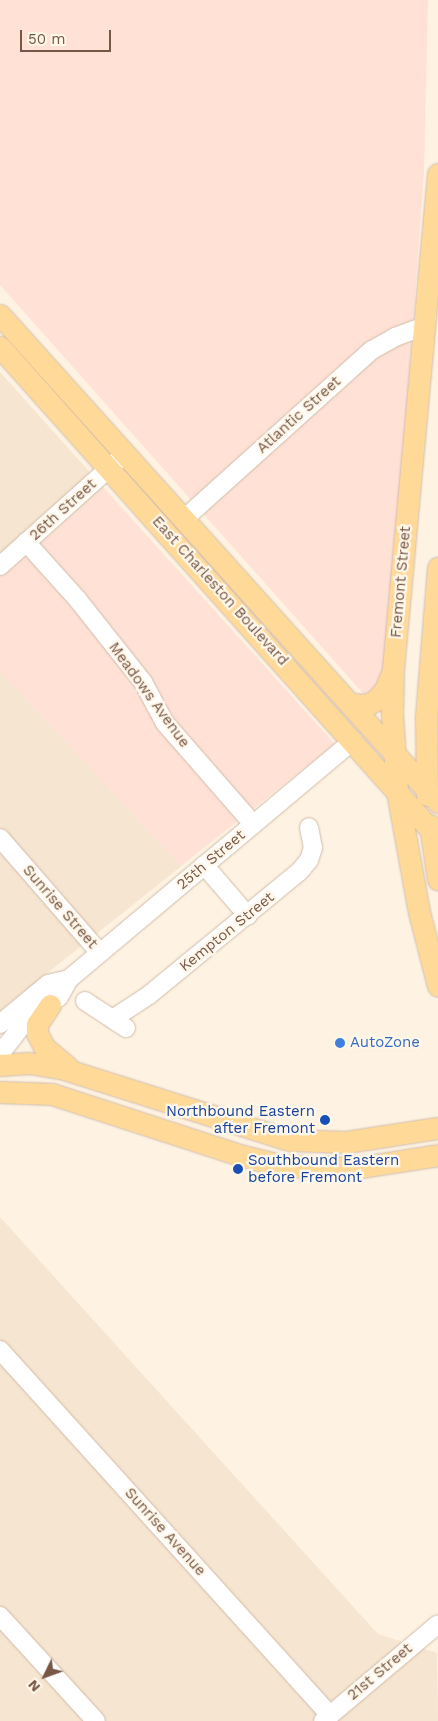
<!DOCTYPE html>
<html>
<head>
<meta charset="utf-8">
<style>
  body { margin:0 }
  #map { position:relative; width:438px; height:1721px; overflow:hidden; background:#fef3e2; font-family:"Work Sans",sans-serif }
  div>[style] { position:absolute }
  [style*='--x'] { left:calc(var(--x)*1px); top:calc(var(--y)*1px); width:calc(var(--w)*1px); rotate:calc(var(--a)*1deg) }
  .residential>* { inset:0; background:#f6e5d0 }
  .commercial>* { inset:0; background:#ffe2d5 }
  .roads { filter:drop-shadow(0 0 1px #d2bcab) drop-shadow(0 0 1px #d2bcab) }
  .minor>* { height:18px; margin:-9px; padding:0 9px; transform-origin:9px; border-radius:9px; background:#fff }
  .major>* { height:21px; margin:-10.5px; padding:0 10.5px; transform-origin:10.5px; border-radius:10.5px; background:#ffd998 }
  .dots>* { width:14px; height:14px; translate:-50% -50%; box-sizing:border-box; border:2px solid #fff7ea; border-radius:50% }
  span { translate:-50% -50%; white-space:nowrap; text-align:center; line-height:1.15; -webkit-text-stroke:4.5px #fff7ea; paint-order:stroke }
  .street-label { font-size:15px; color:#775847 }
  .shop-label { font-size:15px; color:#366cbe }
  .left { translate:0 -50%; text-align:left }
  .transit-label { font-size:15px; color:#164399 }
  .right { translate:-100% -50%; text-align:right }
  .north { position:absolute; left:20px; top:1651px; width:50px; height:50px; -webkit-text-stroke:4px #fff7ea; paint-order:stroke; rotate:228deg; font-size:14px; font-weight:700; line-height:20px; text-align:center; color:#775847 }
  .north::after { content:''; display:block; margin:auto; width:18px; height:22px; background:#775847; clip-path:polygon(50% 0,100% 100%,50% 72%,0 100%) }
  .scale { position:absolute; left:20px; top:30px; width:91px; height:22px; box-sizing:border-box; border:2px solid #775847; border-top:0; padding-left:6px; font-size:15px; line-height:18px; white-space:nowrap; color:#775847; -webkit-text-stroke:4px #fff7ea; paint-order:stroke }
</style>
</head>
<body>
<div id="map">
  <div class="residential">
    <i style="clip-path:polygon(0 372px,104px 488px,0 578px)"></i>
    <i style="clip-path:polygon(0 670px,184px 864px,0 1011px)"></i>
    <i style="clip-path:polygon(0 1217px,378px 1634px,437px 1653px,438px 1721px,0 1721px)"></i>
  </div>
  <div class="commercial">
    <i style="clip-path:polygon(0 0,428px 0,424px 173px,384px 717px,0 285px)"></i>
    <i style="clip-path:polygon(104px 488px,335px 744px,181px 866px,0 671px,0 578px)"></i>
  </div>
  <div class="roads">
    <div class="minor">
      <i style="--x:184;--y:519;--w:253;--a:-42"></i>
      <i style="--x:372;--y:350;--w:26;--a:-29"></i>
      <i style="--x:395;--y:337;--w:32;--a:-20"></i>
      <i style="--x:26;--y:542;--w:78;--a:48.1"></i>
      <i style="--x:78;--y:600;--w:105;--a:51.6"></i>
      <i style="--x:143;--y:682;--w:47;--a:61.8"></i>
      <i style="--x:165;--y:723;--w:134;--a:48.9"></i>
      <i style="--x:0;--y:566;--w:157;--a:-41.9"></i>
      <i style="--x:0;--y:838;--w:152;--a:49"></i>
      <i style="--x:204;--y:865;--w:67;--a:49.2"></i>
      <i style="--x:85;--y:1001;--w:49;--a:33.4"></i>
      <i style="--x:114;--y:1018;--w:42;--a:-33.3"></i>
      <i style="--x:149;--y:995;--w:195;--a:-39.4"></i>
      <i style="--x:300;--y:871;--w:14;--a:-51"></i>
      <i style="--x:309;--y:860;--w:13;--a:-72"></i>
      <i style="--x:313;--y:848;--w:21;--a:-101"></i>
      <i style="--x:0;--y:1024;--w:62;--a:-39.8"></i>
      <i style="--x:48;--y:984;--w:22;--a:-13"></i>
      <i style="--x:0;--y:1054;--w:46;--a:-52.1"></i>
      <i style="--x:28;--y:1018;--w:37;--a:-34"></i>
      <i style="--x:59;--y:997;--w:21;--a:-61"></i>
      <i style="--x:69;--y:979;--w:371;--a:-40"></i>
      <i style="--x:0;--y:1350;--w:492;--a:47.9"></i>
      <i style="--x:0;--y:1616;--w:142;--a:47.6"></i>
      <i style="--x:323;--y:1721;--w:150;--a:-40.1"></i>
    </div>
    <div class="major">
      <i style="--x:438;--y:174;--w:498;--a:95.2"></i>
      <i style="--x:393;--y:670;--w:44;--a:91.3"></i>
      <i style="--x:392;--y:714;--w:77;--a:86.3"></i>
      <i style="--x:397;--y:791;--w:123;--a:79.7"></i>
      <i style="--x:419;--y:912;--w:76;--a:75.6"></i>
      <i style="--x:0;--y:315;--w:655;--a:48.03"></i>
      <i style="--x:0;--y:347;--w:658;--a:48.27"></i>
      <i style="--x:350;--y:704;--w:17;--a:3"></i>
      <i style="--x:367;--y:705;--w:10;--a:-29"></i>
      <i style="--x:376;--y:700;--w:13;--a:-48"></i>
      <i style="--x:385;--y:690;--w:18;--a:-68"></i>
      <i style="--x:427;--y:795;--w:78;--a:-90.7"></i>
      <i style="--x:426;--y:717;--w:150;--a:-85.4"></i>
      <i style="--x:430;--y:825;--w:55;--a:81.6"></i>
      <i style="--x:50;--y:1005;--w:23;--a:124"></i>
      <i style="--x:37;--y:1024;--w:9;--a:90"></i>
      <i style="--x:37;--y:1033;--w:16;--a:63"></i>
      <i style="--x:44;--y:1047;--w:31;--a:40"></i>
      <i style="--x:0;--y:1065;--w:29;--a:-4"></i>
      <i style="--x:29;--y:1063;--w:32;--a:9"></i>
      <i style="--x:61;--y:1068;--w:240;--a:17.5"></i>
      <i style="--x:290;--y:1140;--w:56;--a:2"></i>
      <i style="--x:346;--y:1142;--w:93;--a:-8.7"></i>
      <i style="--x:0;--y:1092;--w:52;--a:2.2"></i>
      <i style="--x:52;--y:1094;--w:201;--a:18"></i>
      <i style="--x:243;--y:1156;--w:42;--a:13.7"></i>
      <i style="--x:284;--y:1166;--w:71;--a:1.6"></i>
      <i style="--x:355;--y:1168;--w:84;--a:-8.9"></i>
    </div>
  </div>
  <div class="dots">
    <i style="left:340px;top:1043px;background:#3f7fe0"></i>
    <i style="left:325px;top:1120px;background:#1a4fb4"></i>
    <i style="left:238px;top:1169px;background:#1a4fb4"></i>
  </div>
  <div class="street-label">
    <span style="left:299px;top:415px;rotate:-42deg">Atlantic Street</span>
    <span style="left:63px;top:510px;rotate:-42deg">26th Street</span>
    <span style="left:401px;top:582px;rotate:-85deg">Fremont Street</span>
    <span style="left:220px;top:591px;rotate:48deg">East Charleston Boulevard</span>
    <span style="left:149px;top:695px;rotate:54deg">Meadows Avenue</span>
    <span style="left:211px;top:860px;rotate:-40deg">25th Street</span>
    <span style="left:60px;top:907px;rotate:49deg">Sunrise Street</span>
    <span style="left:227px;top:932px;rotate:-39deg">Kempton Street</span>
    <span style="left:165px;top:1532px;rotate:48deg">Sunrise Avenue</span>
    <span style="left:380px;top:1672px;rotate:-40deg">21st Street</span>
  </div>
  <div class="shop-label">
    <span class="left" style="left:350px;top:1043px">AutoZone</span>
  </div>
  <div class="transit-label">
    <span class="right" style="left:315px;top:1120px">Northbound Eastern<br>after Fremont</span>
    <span class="left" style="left:248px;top:1169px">Southbound Eastern<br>before Fremont</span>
  </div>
  <div class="north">N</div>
  <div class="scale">50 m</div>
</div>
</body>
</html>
